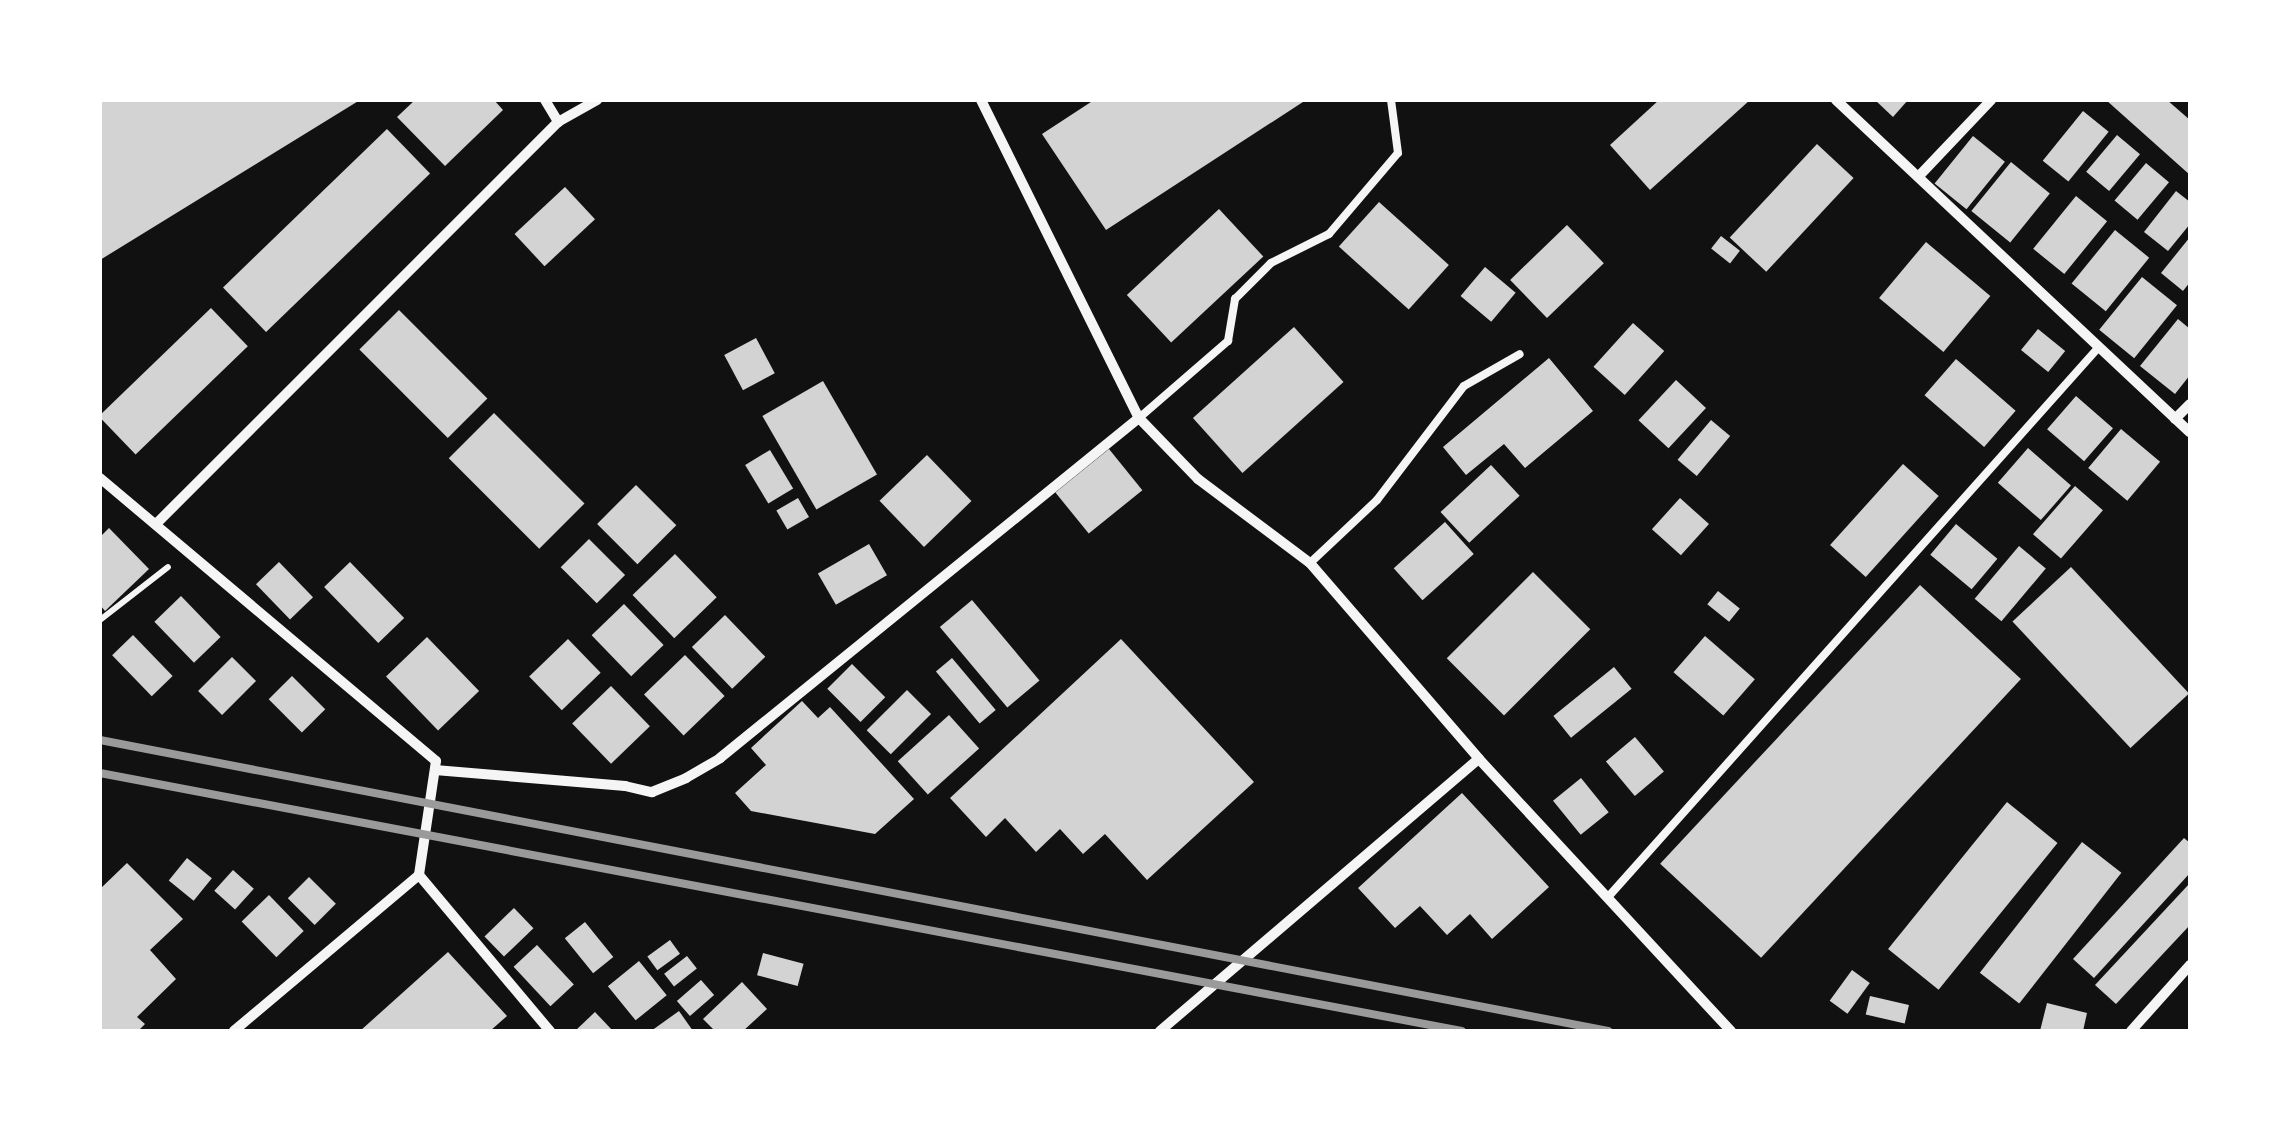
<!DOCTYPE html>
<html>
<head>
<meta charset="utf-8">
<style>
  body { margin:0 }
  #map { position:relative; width:2290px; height:1131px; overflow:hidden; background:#111; font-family:"Space Grotesk",sans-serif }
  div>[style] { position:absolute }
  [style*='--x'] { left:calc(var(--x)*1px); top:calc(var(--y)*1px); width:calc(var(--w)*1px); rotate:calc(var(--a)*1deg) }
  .building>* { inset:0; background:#d3d3d3; transform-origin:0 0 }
  .path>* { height:6px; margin:-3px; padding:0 3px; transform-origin:3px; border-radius:3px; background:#f5f5f5 }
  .service>* { height:8px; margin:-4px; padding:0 4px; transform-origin:4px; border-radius:4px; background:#f5f5f5 }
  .minor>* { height:10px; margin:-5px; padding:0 5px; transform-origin:5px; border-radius:5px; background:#f5f5f5 }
  .rail>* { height:8px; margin:-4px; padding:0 4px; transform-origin:4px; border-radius:4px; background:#9a9a9a }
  span { translate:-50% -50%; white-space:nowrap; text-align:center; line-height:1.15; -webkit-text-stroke:8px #fff; paint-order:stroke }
  .frame { position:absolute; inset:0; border:102px solid #fff; pointer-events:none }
</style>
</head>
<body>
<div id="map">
  <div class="building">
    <i style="clip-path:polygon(100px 100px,360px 100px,100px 260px)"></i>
    <i style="clip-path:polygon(415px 100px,494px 100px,503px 110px,445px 166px,397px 117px)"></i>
    <i style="clip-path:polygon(1094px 100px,1306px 100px,1106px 230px,1042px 134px)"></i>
    <i style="clip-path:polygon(1659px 100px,1750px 100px,1650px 190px,1610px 145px)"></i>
    <i style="clip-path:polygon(1875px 100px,1908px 100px,1893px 117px)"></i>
    <i style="clip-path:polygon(2106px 100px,2167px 100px,2190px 120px,2190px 175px)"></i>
    <i style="left:2083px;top:111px;width:33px;height:64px;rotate:39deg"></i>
    <i style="left:387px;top:129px;width:62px;height:228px;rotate:46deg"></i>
    <i style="left:2117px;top:135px;width:30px;height:48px;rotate:40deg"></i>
    <i style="left:1973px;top:136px;width:41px;height:61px;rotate:39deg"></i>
    <i style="left:1817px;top:144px;width:50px;height:128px;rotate:43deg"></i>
    <i style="left:2011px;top:162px;width:50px;height:63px;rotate:39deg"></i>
    <i style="left:2146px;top:163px;width:30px;height:49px;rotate:40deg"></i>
    <i style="left:565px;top:187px;width:44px;height:69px;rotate:47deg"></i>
    <i style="clip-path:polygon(2176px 191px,2190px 202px,2190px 224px,2168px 251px,2144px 232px)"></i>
    <i style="left:2076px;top:196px;width:40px;height:68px;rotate:39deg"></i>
    <i style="left:1379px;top:202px;width:94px;height:60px;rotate:42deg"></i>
    <i style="left:1219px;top:209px;width:65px;height:126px;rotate:47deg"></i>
    <i style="left:1567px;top:225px;width:53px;height:79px;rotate:46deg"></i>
    <i style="left:2115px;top:230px;width:44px;height:69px;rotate:39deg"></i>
    <i style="left:1721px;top:236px;width:24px;height:16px;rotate:38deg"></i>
    <i style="clip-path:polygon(2190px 237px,2190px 282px,2183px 291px,2161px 273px)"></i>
    <i style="left:1926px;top:242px;width:84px;height:73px;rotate:40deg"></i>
    <i style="left:1485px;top:267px;width:40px;height:38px;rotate:40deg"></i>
    <i style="left:2142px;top:277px;width:45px;height:68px;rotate:39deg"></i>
    <i style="left:211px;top:308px;width:53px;height:156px;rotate:46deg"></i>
    <i style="left:399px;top:310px;width:125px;height:56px;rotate:45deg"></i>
    <i style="clip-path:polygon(2178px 319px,2190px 329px,2190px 375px,2175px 394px,2140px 366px)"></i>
    <i style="left:1633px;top:323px;width:42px;height:59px;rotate:42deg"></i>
    <i style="left:1294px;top:327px;width:74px;height:136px;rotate:48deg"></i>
    <i style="left:2038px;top:329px;width:35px;height:27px;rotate:39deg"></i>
    <i style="left:756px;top:338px;width:40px;height:36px;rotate:62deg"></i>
    <i style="clip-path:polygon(1549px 358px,1593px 411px,1525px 468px,1504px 444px,1466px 475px,1443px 447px)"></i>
    <i style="left:1956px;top:359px;width:79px;height:48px;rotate:41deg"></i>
    <i style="left:1676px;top:380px;width:41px;height:55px;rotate:43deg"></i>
    <i style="left:823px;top:381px;width:108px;height:70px;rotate:60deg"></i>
    <i style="left:2076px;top:396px;width:49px;height:44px;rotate:41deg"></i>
    <i style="left:494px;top:413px;width:128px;height:64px;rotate:45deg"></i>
    <i style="left:1711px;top:420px;width:25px;height:52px;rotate:40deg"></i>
    <i style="left:2121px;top:429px;width:51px;height:51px;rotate:40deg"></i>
    <i style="left:2028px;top:448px;width:57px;height:46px;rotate:41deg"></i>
    <i style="left:1109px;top:449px;width:53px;height:69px;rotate:51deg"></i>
    <i style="left:770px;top:450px;width:45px;height:29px;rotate:59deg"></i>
    <i style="left:927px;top:455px;width:64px;height:66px;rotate:46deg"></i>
    <i style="left:1903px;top:464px;width:48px;height:109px;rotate:42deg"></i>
    <i style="left:1491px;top:465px;width:42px;height:69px;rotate:47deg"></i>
    <i style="left:636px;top:485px;width:57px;height:55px;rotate:45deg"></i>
    <i style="left:2075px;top:486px;width:37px;height:64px;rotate:41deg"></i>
    <i style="left:798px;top:498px;width:22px;height:25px;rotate:60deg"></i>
    <i style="left:1680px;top:498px;width:39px;height:42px;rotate:42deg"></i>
    <i style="left:1445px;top:522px;width:43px;height:69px;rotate:48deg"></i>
    <i style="left:1956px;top:524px;width:54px;height:40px;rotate:40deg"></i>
    <i style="clip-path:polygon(109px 528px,149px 569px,105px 611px,100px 605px,100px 537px)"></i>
    <i style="left:589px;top:539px;width:51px;height:40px;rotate:45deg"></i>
    <i style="left:869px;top:544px;width:36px;height:59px;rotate:60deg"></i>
    <i style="left:2019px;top:546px;width:35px;height:69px;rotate:40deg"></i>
    <i style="left:675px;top:554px;width:60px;height:59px;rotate:46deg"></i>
    <i style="left:279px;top:562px;width:49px;height:32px;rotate:46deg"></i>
    <i style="left:350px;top:562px;width:78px;height:36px;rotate:46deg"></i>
    <i style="left:2071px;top:567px;width:173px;height:80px;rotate:47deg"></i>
    <i style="left:1533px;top:572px;width:81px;height:122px;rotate:45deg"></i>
    <i style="left:1920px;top:585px;width:138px;height:381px;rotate:43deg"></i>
    <i style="left:1718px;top:591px;width:28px;height:17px;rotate:39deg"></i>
    <i style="left:181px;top:596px;width:57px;height:37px;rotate:46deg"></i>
    <i style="left:972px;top:600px;width:105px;height:42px;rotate:50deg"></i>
    <i style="left:624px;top:604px;width:57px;height:45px;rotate:46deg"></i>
    <i style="left:725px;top:615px;width:58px;height:46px;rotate:46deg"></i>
    <i style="left:133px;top:635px;width:57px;height:29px;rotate:46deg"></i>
    <i style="left:1705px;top:636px;width:66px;height:48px;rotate:41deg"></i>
    <i style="left:427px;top:637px;width:75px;height:57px;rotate:46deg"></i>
    <i style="left:568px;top:639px;width:47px;height:54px;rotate:46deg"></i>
    <i style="clip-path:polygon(1121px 639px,1254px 782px,1147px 880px,1105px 834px,1083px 854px,1060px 829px,1036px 852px,1005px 818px,986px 837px,950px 798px)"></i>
    <i style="left:685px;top:655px;width:57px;height:57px;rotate:46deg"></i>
    <i style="left:232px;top:657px;width:34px;height:48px;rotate:45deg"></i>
    <i style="left:952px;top:658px;width:68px;height:21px;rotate:50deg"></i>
    <i style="left:852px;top:664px;width:47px;height:35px;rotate:45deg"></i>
    <i style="left:1614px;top:667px;width:28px;height:78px;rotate:51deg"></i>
    <i style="left:292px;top:676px;width:47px;height:33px;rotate:45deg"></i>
    <i style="left:611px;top:686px;width:56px;height:54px;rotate:46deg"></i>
    <i style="left:907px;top:690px;width:34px;height:57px;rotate:45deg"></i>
    <i style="clip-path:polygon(802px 701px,818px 718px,830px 707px,914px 799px,875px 834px,751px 811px,735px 793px,766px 765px,751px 748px)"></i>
    <i style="left:949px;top:715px;width:45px;height:69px;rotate:48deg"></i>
    <i style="left:1635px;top:737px;width:45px;height:38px;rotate:50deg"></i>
    <i style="left:1581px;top:778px;width:44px;height:36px;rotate:51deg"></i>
    <i style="clip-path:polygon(1462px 793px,1549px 887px,1492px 939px,1470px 914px,1447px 935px,1420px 906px,1395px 928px,1358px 888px)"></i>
    <i style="left:2007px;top:802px;width:65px;height:189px;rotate:39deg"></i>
    <i style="clip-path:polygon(2184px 838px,2190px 843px,2190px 873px,2094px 978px,2073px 959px)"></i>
    <i style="left:2082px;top:842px;width:50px;height:166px;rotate:38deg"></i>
    <i style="left:187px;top:858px;width:32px;height:29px;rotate:39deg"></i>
    <i style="clip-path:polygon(127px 863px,183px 919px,150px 950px,176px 979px,137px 1017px,145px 1024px,138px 1031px,100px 1031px,100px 889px)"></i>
    <i style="left:233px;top:870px;width:28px;height:28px;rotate:42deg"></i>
    <i style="left:309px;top:877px;width:38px;height:30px;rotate:45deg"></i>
    <i style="clip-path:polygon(2190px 883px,2190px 925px,2116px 1004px,2095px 985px)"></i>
    <i style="left:269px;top:895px;width:50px;height:38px;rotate:46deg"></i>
    <i style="left:514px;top:908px;width:28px;height:41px;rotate:46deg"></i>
    <i style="left:585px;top:922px;width:45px;height:26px;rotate:51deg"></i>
    <i style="left:670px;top:940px;width:17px;height:28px;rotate:54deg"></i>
    <i style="left:537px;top:945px;width:54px;height:32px;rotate:47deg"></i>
    <i style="clip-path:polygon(448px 952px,507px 1016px,490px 1031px,360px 1031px)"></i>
    <i style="left:763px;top:953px;width:42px;height:23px;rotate:15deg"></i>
    <i style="left:687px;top:956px;width:16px;height:29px;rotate:52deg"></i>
    <i style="left:639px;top:961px;width:44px;height:40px;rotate:51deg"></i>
    <i style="left:1852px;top:970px;width:22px;height:38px;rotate:36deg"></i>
    <i style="left:701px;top:980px;width:20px;height:32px;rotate:49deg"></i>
    <i style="clip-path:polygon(742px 982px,767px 1009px,743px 1031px,715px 1031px,703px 1019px)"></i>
    <i style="left:1870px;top:996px;width:40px;height:19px;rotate:13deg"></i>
    <i style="clip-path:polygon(2047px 1003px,2087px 1013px,2083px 1031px,2040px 1031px)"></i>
    <i style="clip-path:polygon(679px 1011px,693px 1031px,651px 1031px)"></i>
    <i style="clip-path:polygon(595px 1012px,613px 1031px,575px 1031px)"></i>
  </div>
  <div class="path">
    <i style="--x:100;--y:620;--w:86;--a:-37.9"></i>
  </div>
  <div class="service">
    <i style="--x:1139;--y:418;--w:118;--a:-40.9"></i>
    <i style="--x:1228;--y:341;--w:43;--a:-80.5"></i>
    <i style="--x:1235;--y:299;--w:51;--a:-45"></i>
    <i style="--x:1271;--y:263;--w:65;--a:-26.6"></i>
    <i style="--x:1329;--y:234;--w:106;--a:-49.6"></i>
    <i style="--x:1398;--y:153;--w:53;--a:-97.5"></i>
    <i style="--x:1310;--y:563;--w:92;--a:-43.2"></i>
    <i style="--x:1377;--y:500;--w:143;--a:-52.7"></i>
    <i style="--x:1464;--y:386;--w:64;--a:-29.7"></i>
    <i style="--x:1609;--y:896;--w:734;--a:-48.26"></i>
  </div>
  <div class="minor">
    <i style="--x:545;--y:100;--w:26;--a:59"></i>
    <i style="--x:981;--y:100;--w:355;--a:63.6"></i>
    <i style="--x:1139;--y:418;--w:85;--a:46"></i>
    <i style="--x:1198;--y:479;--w:140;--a:36.9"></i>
    <i style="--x:1310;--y:563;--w:259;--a:49.2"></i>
    <i style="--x:1479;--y:759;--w:371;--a:47.2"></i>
    <i style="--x:1836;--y:100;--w:485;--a:43.2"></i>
    <i style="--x:1919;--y:176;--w:105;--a:-46.5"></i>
    <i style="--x:2175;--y:419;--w:21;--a:-45"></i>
    <i style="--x:100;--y:478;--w:439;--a:40.1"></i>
    <i style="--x:436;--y:761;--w:115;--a:98.5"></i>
    <i style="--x:419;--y:875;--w:242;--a:139.9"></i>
    <i style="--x:156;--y:524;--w:569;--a:-45"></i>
    <i style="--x:558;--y:122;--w:45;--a:-29.4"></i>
    <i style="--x:435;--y:770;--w:191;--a:4.8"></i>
    <i style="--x:625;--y:786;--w:28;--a:13"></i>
    <i style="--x:652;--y:792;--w:37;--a:-22"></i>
    <i style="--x:686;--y:778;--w:39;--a:-30"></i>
    <i style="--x:720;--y:758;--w:540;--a:-39.06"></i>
    <i style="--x:419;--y:875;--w:204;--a:50"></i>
    <i style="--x:1160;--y:1031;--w:419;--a:-40.5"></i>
    <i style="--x:2131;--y:1031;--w:89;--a:-48.2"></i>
  </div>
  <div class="rail">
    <i style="--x:100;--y:740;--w:1536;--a:10.92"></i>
    <i style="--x:100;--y:773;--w:1386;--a:10.73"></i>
  </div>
  <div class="frame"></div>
</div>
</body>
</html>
